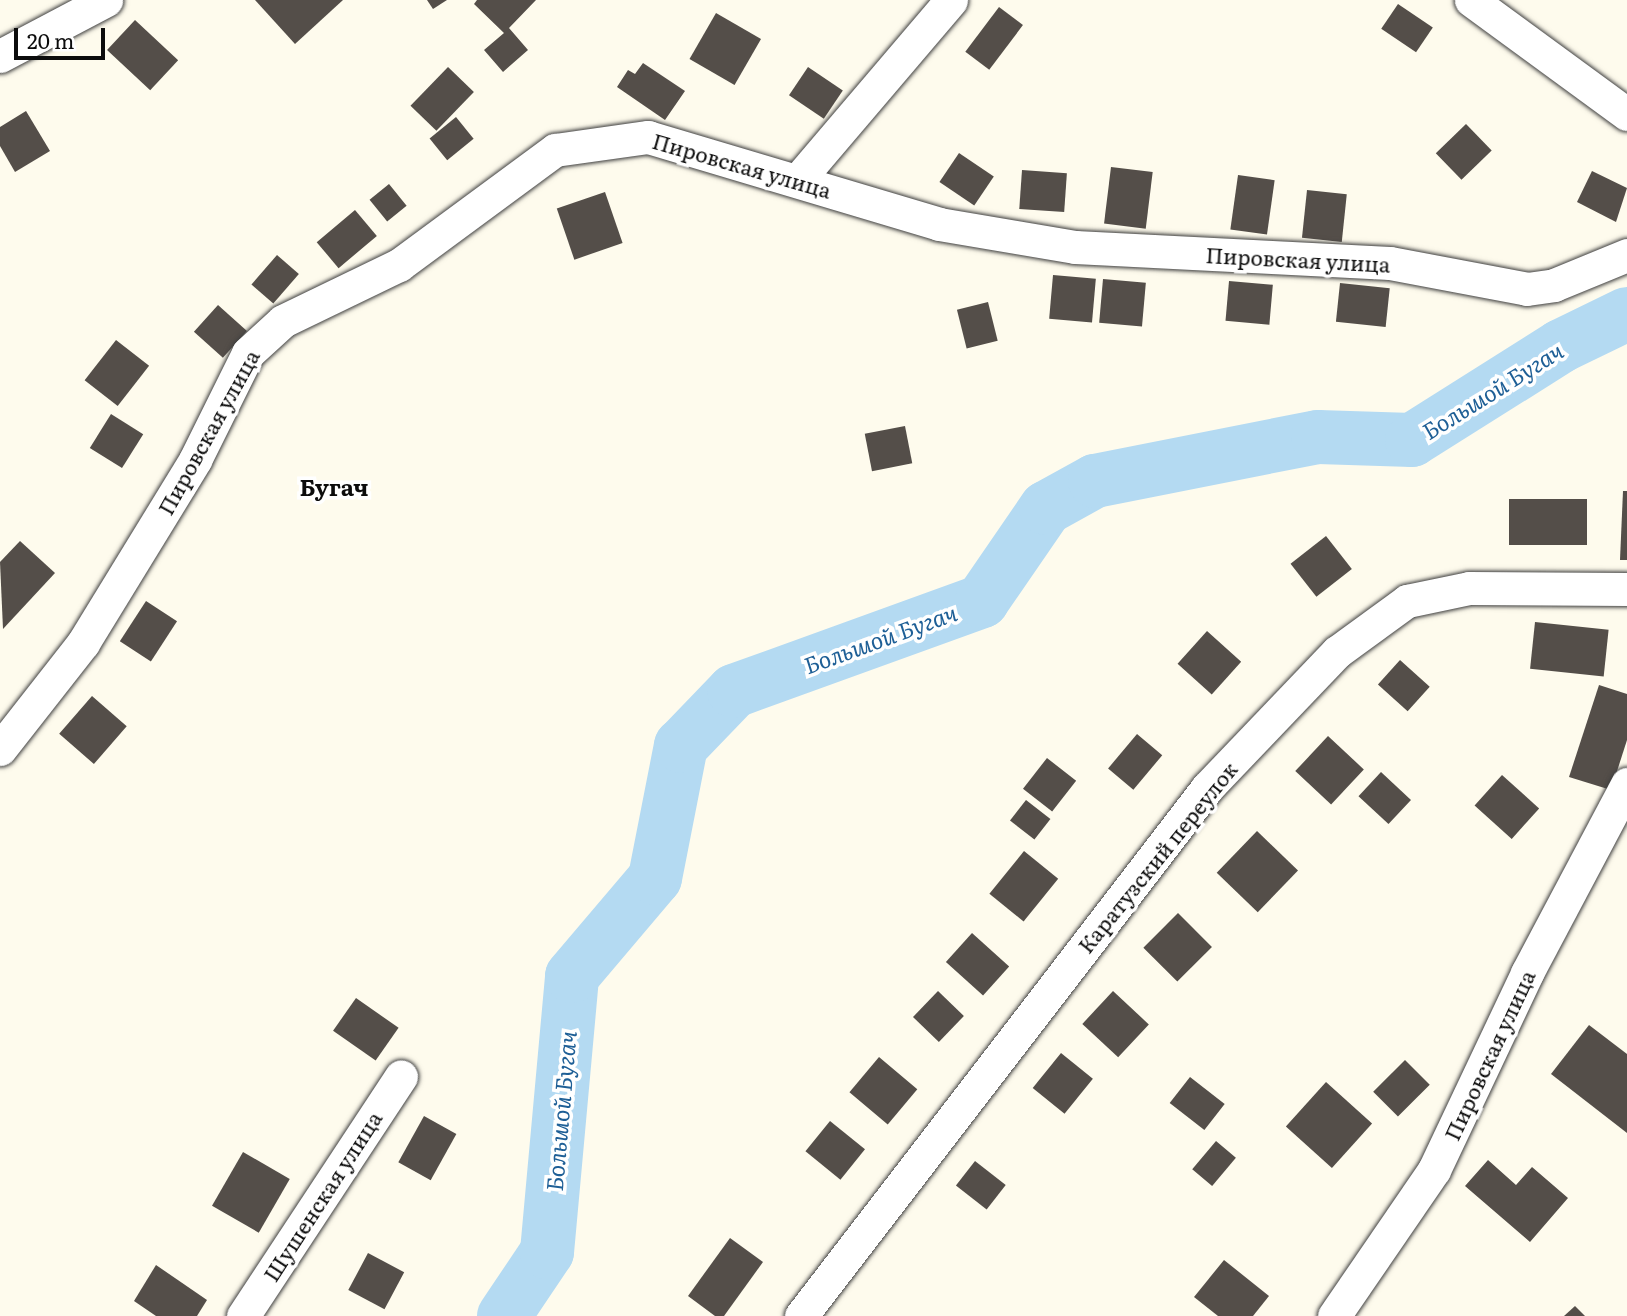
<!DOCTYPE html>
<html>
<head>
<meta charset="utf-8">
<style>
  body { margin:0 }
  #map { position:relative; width:1627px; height:1316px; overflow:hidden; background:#fefbed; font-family:Literata,serif }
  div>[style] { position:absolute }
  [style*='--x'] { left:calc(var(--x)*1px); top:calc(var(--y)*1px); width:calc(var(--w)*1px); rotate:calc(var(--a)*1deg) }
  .river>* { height:54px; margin:-27px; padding:0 27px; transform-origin:27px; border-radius:27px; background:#b4daf2 }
  .building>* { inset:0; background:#544e49; transform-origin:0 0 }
  .roads { filter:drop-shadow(0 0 2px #3f3f3f) drop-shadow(0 0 2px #3f3f3f) }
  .minor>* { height:33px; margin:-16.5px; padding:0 16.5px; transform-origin:16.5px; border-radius:16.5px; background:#fff }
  span { translate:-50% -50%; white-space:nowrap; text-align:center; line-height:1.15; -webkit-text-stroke:7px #fff; paint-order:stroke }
  .street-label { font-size:21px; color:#0c0c0c }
  .water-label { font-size:23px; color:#1e5f96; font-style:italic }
  .neighbourhood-label { font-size:23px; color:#0c0c0c; font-weight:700 }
  .scale { position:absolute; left:14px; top:28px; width:91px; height:32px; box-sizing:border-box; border:4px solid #0c0c0c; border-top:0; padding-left:9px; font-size:21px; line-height:24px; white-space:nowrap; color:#0c0c0c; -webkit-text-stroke:5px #fff; paint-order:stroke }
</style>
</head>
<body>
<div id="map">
  <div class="river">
    <i style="--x:504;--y:1316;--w:77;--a:-56.1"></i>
    <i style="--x:547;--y:1252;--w:277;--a:-84.8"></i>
    <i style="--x:572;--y:976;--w:128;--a:-49.7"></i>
    <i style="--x:655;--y:878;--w:135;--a:-78.9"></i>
    <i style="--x:681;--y:746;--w:76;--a:-46.1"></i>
    <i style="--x:734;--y:691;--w:264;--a:-19.9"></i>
    <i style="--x:982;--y:601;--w:113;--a:-55.5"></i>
    <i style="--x:1046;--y:508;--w:56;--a:-28.9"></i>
    <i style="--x:1095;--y:481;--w:227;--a:-11.2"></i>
    <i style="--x:1318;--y:437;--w:94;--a:1.8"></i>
    <i style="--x:1412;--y:440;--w:176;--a:-32.2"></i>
    <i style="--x:1561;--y:346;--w:73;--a:-25.9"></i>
  </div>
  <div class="building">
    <i style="clip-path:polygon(255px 0,343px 0,295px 44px)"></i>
    <i style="clip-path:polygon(427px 0,447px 0,433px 9px)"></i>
    <i style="clip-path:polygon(477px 0,536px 0,509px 28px,528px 50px,503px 72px,484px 50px,504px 33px,474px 4px)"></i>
    <i style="left:1398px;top:4px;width:42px;height:30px;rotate:34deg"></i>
    <i style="left:999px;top:7px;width:30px;height:56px;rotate:37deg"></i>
    <i style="left:716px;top:13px;width:52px;height:53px;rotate:30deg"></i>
    <i style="left:135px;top:20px;width:59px;height:41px;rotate:43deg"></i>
    <i style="clip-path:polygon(643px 63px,685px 91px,665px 120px,617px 87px,628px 70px,635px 74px)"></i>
    <i style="left:448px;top:67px;width:36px;height:54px;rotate:44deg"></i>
    <i style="left:808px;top:67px;width:42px;height:34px;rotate:34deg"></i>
    <i style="clip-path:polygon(26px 111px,50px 151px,15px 172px,0 146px,0 127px)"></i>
    <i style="left:456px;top:117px;width:28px;height:34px;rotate:51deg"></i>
    <i style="left:1466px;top:124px;width:37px;height:42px;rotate:46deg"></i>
    <i style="left:959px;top:153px;width:42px;height:35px;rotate:34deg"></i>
    <i style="left:1111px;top:167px;width:42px;height:57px;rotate:7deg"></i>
    <i style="left:1022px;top:170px;width:45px;height:39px;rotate:4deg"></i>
    <i style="clip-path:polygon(1592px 171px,1627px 188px,1616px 222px,1577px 202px)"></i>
    <i style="left:1238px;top:175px;width:37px;height:55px;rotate:8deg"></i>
    <i style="left:389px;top:184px;width:28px;height:25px;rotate:51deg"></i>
    <i style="left:1307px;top:190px;width:40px;height:48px;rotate:6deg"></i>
    <i style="left:605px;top:192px;width:54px;height:51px;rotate:71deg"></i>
    <i style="left:355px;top:210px;width:34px;height:50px;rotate:50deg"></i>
    <i style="left:277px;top:255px;width:29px;height:39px;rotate:41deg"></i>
    <i style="left:1053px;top:275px;width:43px;height:44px;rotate:5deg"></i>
    <i style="left:1103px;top:279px;width:43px;height:44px;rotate:5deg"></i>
    <i style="left:1229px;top:281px;width:44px;height:40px;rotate:5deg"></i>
    <i style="left:1340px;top:283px;width:50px;height:39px;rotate:6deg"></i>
    <i style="left:988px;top:302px;width:40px;height:32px;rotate:76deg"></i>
    <i style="left:218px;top:305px;width:39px;height:36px;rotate:42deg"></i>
    <i style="left:116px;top:340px;width:42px;height:51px;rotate:38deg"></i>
    <i style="left:111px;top:414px;width:38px;height:40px;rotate:32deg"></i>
    <i style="left:905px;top:426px;width:38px;height:41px;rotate:79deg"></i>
    <i style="clip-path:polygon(1623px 491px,1627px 491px,1627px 560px,1620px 560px)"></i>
    <i style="left:1509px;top:499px;width:78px;height:46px"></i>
    <i style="left:1326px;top:536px;width:42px;height:45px;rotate:52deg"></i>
    <i style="clip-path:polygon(20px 541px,55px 573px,3px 629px,0 562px)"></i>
    <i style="left:146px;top:601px;width:37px;height:48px;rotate:33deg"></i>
    <i style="left:1535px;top:622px;width:74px;height:47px;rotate:6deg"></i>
    <i style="left:1207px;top:631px;width:46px;height:44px;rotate:42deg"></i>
    <i style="left:1400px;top:660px;width:40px;height:33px;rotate:42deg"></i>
    <i style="clip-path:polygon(1599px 685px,1627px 694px,1627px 740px,1611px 790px,1569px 777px)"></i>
    <i style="left:92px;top:696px;width:46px;height:50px;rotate:41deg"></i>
    <i style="left:1137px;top:734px;width:33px;height:45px;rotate:40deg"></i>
    <i style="left:1328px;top:736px;width:49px;height:48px;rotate:43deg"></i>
    <i style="left:1047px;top:758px;width:37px;height:39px;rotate:38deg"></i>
    <i style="left:1381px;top:772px;width:41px;height:33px;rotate:43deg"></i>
    <i style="left:1502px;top:775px;width:50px;height:41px;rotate:42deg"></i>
    <i style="left:1026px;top:800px;width:31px;height:26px;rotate:38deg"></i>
    <i style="left:1257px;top:831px;width:57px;height:58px;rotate:44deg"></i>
    <i style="left:1024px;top:851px;width:44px;height:55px;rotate:39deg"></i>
    <i style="left:1178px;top:913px;width:48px;height:49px;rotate:45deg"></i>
    <i style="left:972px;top:933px;width:50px;height:39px;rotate:42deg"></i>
    <i style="left:938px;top:991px;width:36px;height:36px;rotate:44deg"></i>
    <i style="left:1113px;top:991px;width:49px;height:45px;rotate:43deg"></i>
    <i style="left:356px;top:998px;width:52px;height:40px;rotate:35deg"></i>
    <i style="clip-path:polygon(1589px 1025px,1627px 1054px,1627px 1133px,1551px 1074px)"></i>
    <i style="left:1061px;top:1053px;width:41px;height:45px;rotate:39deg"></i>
    <i style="left:879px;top:1057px;width:50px;height:46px;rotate:40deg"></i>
    <i style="left:1405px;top:1060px;width:35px;height:45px;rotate:45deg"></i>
    <i style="left:1190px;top:1077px;width:44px;height:33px;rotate:38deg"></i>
    <i style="left:1326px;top:1082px;width:62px;height:60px;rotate:42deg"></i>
    <i style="left:424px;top:1116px;width:37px;height:53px;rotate:29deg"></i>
    <i style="left:830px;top:1121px;width:45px;height:39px;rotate:39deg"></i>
    <i style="left:1216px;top:1141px;width:26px;height:37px;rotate:40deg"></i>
    <i style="left:243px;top:1152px;width:54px;height:62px;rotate:30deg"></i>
    <i style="clip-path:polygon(1488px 1160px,1516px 1185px,1532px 1167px,1568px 1198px,1530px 1242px,1465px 1186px)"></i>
    <i style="left:975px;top:1161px;width:39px;height:31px;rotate:38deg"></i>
    <i style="clip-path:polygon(730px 1238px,763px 1262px,724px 1316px,715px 1316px,688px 1296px)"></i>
    <i style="left:368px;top:1253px;width:41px;height:42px;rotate:28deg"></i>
    <i style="clip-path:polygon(1224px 1260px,1269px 1296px,1253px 1316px,1218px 1316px,1194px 1297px)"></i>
    <i style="clip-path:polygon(156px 1265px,207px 1300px,197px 1316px,156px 1316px,134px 1301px)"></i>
    <i style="clip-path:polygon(1575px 1306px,1585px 1316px,1564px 1316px)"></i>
  </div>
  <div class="roads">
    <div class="minor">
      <i style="--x:1471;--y:0;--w:193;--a:36.2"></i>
      <i style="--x:0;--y:56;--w:120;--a:-27.8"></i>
      <i style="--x:798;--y:180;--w:236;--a:-49.6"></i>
      <i style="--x:0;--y:749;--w:135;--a:-51.9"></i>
      <i style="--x:83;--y:643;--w:215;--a:-58.5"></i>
      <i style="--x:195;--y:460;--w:119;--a:-63.6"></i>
      <i style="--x:248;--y:353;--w:47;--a:-42.4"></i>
      <i style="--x:283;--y:321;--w:129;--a:-25.8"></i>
      <i style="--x:399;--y:265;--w:194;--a:-36.4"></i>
      <i style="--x:555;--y:150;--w:94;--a:-8"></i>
      <i style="--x:648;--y:137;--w:304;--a:16.6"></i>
      <i style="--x:939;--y:224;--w:138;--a:9.6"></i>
      <i style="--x:1075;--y:247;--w:315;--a:2.9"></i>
      <i style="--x:1390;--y:263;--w:139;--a:10.7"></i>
      <i style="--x:1527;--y:289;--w:27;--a:-8"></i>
      <i style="--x:1554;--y:285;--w:79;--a:-22.3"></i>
      <i style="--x:243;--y:1316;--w:287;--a:-56.6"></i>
      <i style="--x:801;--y:1316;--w:666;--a:-52.44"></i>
      <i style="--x:1207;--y:788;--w:188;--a:-46.3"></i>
      <i style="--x:1337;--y:652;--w:87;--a:-36.1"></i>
      <i style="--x:1407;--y:601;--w:63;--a:-11.8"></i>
      <i style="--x:1469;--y:588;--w:158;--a:0.4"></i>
      <i style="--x:1334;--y:1316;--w:177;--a:-55.6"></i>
      <i style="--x:1434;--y:1170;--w:218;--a:-64.7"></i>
      <i style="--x:1527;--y:973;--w:214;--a:-62.1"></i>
    </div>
  </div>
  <div class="street-label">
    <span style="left:742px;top:165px;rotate:16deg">Пировская улица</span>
    <span style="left:1298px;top:259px;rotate:3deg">Пировская улица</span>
    <span style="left:208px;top:432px;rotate:-61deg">Пировская улица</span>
    <span style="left:1157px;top:857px;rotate:-51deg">Каратузский переулок</span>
    <span style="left:1489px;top:1055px;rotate:-65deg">Пировская улица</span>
    <span style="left:322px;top:1196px;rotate:-57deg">Шушенская улица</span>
  </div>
  <div class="water-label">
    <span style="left:1492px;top:390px;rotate:-32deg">Большой Бугач</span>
    <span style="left:880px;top:638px;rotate:-20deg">Большой Бугач</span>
    <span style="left:560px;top:1111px;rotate:-85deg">Большой Бугач</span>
  </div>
  <div class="neighbourhood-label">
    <span style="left:334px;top:486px">Бугач</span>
  </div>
  <div class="scale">20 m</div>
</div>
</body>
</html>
